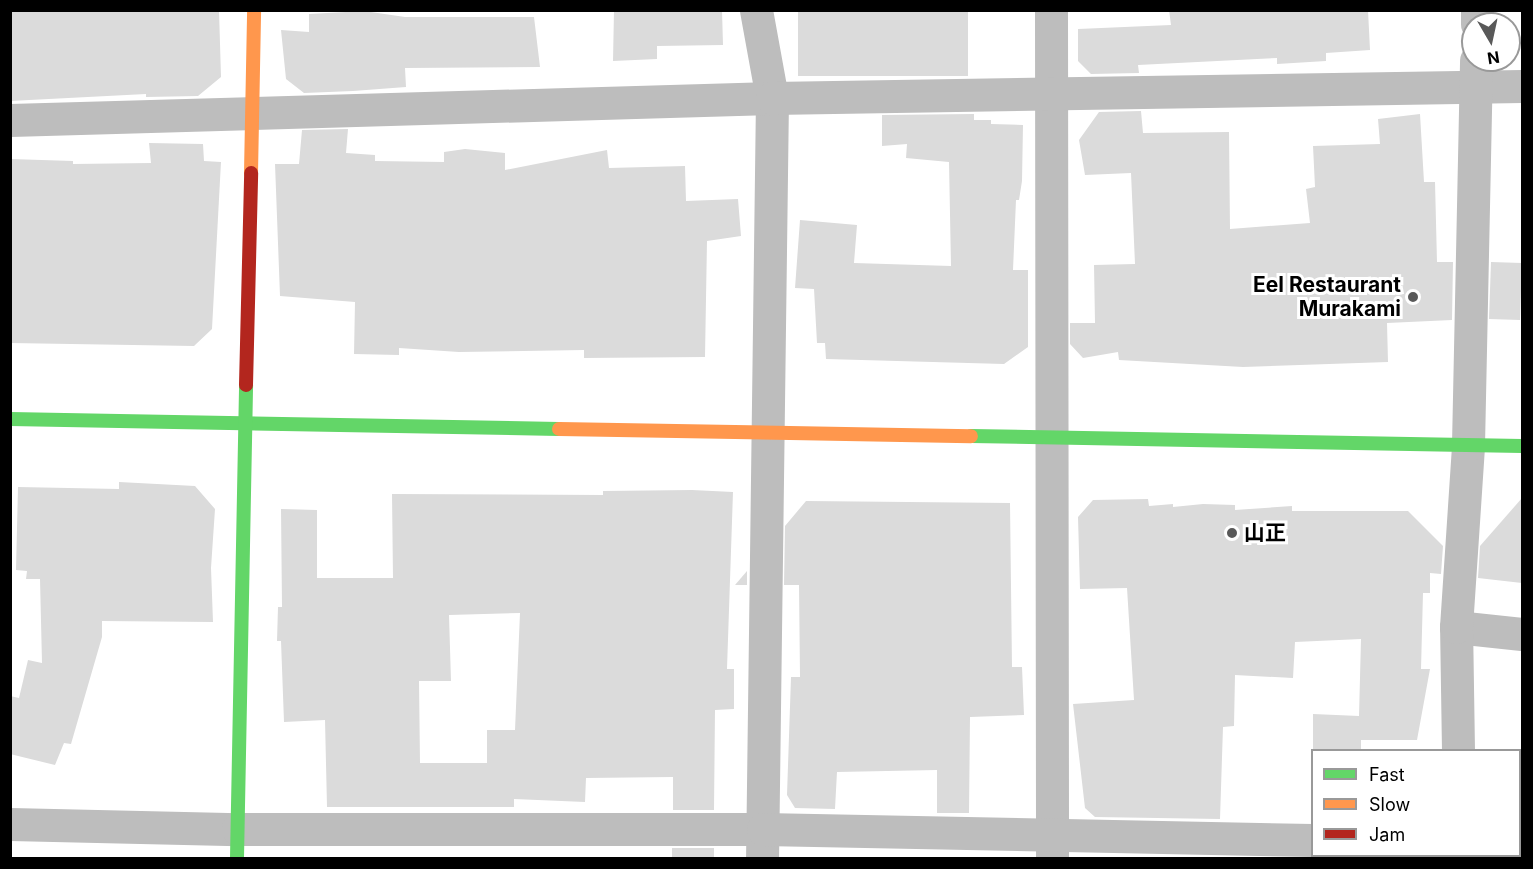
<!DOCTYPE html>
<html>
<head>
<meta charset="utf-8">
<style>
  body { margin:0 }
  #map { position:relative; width:1533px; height:869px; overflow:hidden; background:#fff; font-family:Inter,"Noto Sans JP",sans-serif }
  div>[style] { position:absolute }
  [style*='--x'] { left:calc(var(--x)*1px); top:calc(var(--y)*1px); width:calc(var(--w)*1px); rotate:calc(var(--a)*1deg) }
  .building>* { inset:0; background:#dbdbdb; transform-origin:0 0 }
  .street>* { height:33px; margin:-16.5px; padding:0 16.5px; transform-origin:16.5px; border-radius:16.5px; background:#bdbdbd }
  .fast>* { height:14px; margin:-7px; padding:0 7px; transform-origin:7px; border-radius:7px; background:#63d668 }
  .slow>* { height:14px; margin:-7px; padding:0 7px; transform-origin:7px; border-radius:7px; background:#ff974d }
  .jam>* { height:14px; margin:-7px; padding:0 7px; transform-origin:7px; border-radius:7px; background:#b3261e }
  .dots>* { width:16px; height:16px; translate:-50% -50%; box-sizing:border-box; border:3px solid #fff; border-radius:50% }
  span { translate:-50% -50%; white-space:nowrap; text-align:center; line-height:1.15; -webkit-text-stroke:6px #fff; paint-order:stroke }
  .poi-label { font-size:21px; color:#000; font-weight:700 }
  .right { translate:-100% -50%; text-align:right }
  .left { translate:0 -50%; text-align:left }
  .frame { position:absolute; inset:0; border:12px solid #000; pointer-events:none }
  .legend { position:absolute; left:1311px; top:749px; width:210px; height:108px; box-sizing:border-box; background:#fff; border:2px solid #999; margin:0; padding:8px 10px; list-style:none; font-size:18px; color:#000 }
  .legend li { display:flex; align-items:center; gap:12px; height:30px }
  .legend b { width:30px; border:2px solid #999 }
  .north { position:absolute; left:1461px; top:12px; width:60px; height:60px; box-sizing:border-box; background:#fff; border:2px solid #999; border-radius:50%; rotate:171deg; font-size:16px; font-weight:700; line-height:24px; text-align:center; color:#000 }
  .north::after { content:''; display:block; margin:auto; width:21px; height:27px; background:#595959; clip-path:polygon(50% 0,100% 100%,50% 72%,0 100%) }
</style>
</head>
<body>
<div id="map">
  <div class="building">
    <i style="clip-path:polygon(10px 10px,219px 10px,221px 77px,198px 96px,146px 97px,146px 94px,10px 101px)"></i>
    <i style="clip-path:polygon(614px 10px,722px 10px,723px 45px,657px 46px,657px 59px,613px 61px)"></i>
    <i style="left:798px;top:10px;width:170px;height:66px"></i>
    <i style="clip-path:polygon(1169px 10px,1368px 10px,1370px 50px,1326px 53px,1326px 61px,1277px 64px,1277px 58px,1138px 65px,1139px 73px,1091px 74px,1078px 61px,1078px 29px,1171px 25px)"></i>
    <i style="clip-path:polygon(364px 11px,405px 17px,534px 17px,540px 67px,405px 68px,406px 87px,353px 91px,304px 93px,286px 79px,281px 30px,309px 32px,309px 14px)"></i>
    <i style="clip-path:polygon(1141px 111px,1143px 133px,1229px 132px,1230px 229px,1310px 223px,1306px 189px,1315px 187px,1313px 146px,1380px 144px,1378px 119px,1420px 114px,1424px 182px,1435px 182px,1437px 262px,1453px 262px,1452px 320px,1387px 323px,1388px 362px,1243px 367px,1119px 360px,1118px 352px,1083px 358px,1070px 344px,1070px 323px,1095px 323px,1094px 265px,1135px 264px,1131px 173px,1085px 175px,1079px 140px,1099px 112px)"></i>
    <i style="clip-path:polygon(974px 114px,974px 120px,991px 120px,991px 124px,1023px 125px,1022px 181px,1019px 200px,1016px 200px,1013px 270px,1028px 270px,1028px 347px,1004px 364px,826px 359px,825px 343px,817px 343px,814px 289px,795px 288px,800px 220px,857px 225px,854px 263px,951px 266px,949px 162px,906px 158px,907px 144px,882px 146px,882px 115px)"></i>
    <i style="clip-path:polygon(348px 129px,346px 153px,375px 155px,375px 161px,444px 162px,444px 152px,465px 149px,505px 153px,505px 170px,607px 150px,609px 168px,685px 166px,686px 201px,738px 199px,741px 236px,707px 241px,705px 357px,584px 358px,584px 350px,459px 352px,399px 348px,399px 355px,354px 354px,355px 302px,280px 296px,275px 164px,299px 164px,302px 130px)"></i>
    <i style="clip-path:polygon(149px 143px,203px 144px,204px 161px,221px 162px,212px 329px,194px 346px,10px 343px,10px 159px,73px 161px,73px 164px,151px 163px)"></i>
    <i style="left:1491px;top:262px;width:31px;height:57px;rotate:2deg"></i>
    <i style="clip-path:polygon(119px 482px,195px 486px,215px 509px,211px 568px,213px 622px,102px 621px,102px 637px,71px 744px,64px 743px,55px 765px,10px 754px,10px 696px,19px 698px,28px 660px,42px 663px,40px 579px,26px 579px,27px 571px,16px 570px,18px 487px,119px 489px)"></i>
    <i style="clip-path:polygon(evenodd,692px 490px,733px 492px,727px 669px,734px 669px,734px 709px,715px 710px,714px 810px,673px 810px,673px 777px,586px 778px,585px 802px,514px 799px,514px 807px,327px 807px,325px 720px,284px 722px,281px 641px,277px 641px,278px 607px,282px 607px,281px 509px,317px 510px,317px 578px,393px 578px,392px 494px,603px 495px,603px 491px,692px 490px,520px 613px,515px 730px,487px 730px,487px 763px,420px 763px,419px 681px,451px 681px,449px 615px,520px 613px)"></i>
    <i style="clip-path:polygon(1522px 498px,1522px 583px,1478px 578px,1480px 546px)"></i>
    <i style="clip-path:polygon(1148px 499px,1149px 506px,1173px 504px,1173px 507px,1203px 504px,1235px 505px,1235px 510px,1292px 506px,1292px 511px,1408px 511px,1443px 546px,1441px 574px,1430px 573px,1430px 593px,1423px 593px,1421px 669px,1430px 669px,1417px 740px,1361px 740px,1361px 750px,1313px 750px,1313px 714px,1359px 716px,1361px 639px,1295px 642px,1293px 678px,1235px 675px,1234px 726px,1223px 727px,1220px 819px,1095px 817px,1085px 808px,1073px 704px,1134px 700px,1127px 588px,1080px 589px,1078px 517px,1093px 500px)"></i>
    <i style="clip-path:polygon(806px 501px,1010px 503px,1012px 667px,1022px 667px,1024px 715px,970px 717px,969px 813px,937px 813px,937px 770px,837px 772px,835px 809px,795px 808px,787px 795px,791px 677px,800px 677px,799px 585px,784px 585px,785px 526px)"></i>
    <i style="clip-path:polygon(747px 571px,747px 585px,735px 585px)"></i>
    <i style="left:672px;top:848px;width:42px;height:10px"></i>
  </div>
  <div class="street">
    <i style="--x:756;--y:10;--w:89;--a:79.7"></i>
    <i style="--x:772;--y:98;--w:760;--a:90.75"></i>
    <i style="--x:1051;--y:10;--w:848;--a:89.93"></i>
    <i style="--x:1477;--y:24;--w:14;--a:-90"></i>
    <i style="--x:10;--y:120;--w:762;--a:-1.65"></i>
    <i style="--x:772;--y:98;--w:750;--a:-0.92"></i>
    <i style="--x:1456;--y:627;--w:66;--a:6.1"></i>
    <i style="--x:1458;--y:750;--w:123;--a:-90.9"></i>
    <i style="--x:1456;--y:627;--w:182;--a:-86.2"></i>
    <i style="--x:1468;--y:445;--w:385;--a:-88.8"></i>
    <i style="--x:10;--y:824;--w:228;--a:1.3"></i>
    <i style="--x:238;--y:829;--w:525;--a:0"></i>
    <i style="--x:763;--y:829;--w:549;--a:1.15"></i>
    <i style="--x:1520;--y:847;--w:2;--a:0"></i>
    <i style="--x:1458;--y:858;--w:2;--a:-90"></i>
  </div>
  <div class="fast">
    <i style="--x:10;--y:419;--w:549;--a:1.04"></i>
    <i style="--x:971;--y:436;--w:551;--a:1.04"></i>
    <i style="--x:237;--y:858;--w:473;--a:-88.9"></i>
  </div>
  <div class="slow">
    <i style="--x:251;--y:173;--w:163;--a:-88.9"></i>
    <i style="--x:559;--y:429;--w:412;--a:1"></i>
  </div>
  <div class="jam">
    <i style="--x:246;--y:385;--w:212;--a:-88.6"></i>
  </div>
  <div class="dots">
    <i style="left:1413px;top:297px;background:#595959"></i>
    <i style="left:1232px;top:533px;background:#595959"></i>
  </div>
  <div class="poi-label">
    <span class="right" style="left:1401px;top:297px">Eel Restaurant<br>Murakami</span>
    <span class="left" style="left:1244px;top:533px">山正</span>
  </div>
  <div class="frame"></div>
  <ul class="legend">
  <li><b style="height:8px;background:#63d668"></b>Fast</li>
  <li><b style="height:8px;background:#ff974d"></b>Slow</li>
  <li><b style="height:8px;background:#b3261e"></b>Jam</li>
  </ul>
  <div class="north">N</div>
</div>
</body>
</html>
